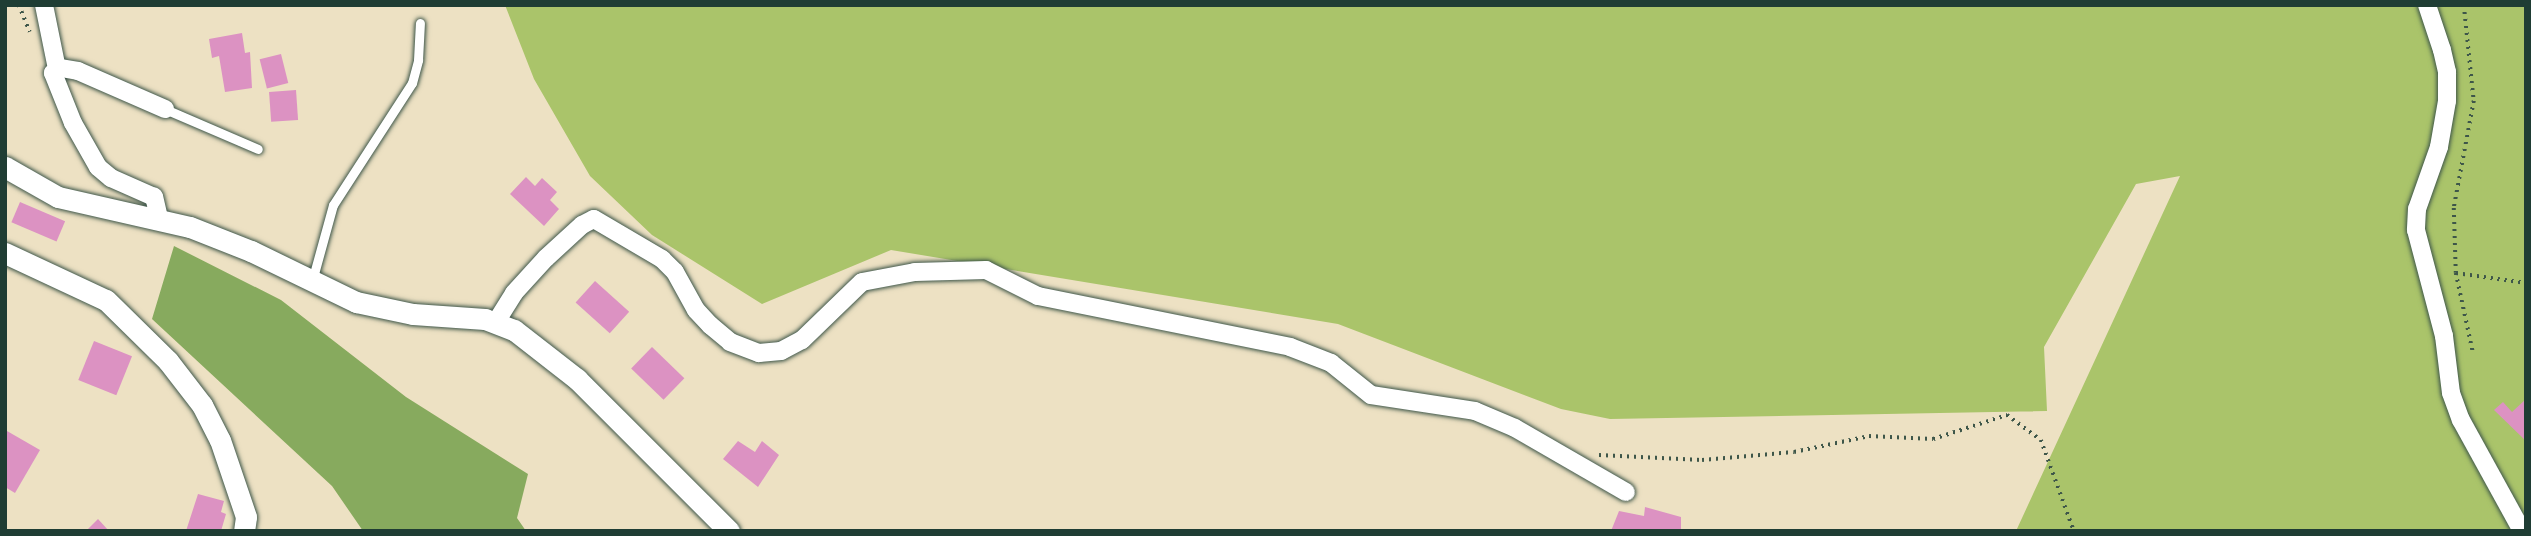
<!DOCTYPE html>
<html>
<head>
<meta charset="utf-8">
<style>
  body { margin:0 }
  #map { position:relative; width:2531px; height:536px; overflow:hidden; background:#ede1c3; font-family:"Playpen Sans",sans-serif }
  div>[style] { position:absolute }
  [style*='--x'] { left:calc(var(--x)*1px); top:calc(var(--y)*1px); width:calc(var(--w)*1px); rotate:calc(var(--a)*1deg) }
  .green>* { inset:0; background:#aac46a }
  .forest>* { inset:0; background:#87aa5e }
  .building>* { inset:0; background:#dc92c2; transform-origin:0 0 }
  .path>* { height:3.5px; margin-top:-1.75px; transform-origin:0; background:repeating-linear-gradient(90deg,#3e5649 0 2px,transparent 0 7px) }
  .roads { filter:drop-shadow(0 0 2px #3e5649) drop-shadow(0 0 2px #3e5649) }
  .service>* { height:9px; margin:-4.5px; padding:0 4.5px; transform-origin:4.5px; border-radius:4.5px; background:#fff }
  .minor>* { height:18px; margin:-9px; padding:0 9px; transform-origin:9px; border-radius:9px; background:#fff }
  .tertiary>* { height:21px; margin:-10.5px; padding:0 10.5px; transform-origin:10.5px; border-radius:10.5px; background:#fff }
  span { translate:-50% -50%; white-space:nowrap; text-align:center; line-height:1.15; -webkit-text-stroke:6px #f6f6f2; paint-order:stroke }
  .frame { position:absolute; inset:0; border:7px solid #1f3d34; pointer-events:none }
</style>
</head>
<body>
<div id="map">
  <div class="green">
    <i style="clip-path:polygon(505px 5px,2526px 5px,2526px 531px,2016px 531px,2180px 176px,2136px 184px,2044px 347px,2047px 411px,1610px 419px,1561px 409px,1338px 324px,891px 250px,762px 304px,652px 235px,590px 176px,534px 79px)"></i>
  </div>
  <div class="forest">
    <i style="clip-path:polygon(174px 246px,281px 300px,406px 397px,528px 474px,517px 518px,526px 531px,363px 531px,332px 486px,152px 319px)"></i>
  </div>
  <div class="building">
    <i style="clip-path:polygon(242px 33px,245px 53px,250px 52px,252px 88px,225px 92px,219px 56px,212px 58px,209px 39px)"></i>
    <i style="left:281px;top:54px;width:30px;height:22px;rotate:76deg"></i>
    <i style="left:296px;top:90px;width:30px;height:27px;rotate:86deg"></i>
    <i style="clip-path:polygon(526px 177px,535px 186px,542px 178px,557px 192px,550px 200px,559px 209px,544px 226px,510px 194px)"></i>
    <i style="left:20px;top:202px;width:49px;height:22px;rotate:23deg"></i>
    <i style="left:595px;top:281px;width:46px;height:29px;rotate:42deg"></i>
    <i style="left:94px;top:341px;width:41px;height:42px;rotate:22deg"></i>
    <i style="left:652px;top:347px;width:45px;height:30px;rotate:44deg"></i>
    <i style="clip-path:polygon(2526px 399px,2526px 441px,2494px 410px,2503px 402px,2512px 412px)"></i>
    <i style="clip-path:polygon(7px 431px,40px 450px,15px 493px,5px 487px)"></i>
    <i style="clip-path:polygon(738px 441px,755px 452px,762px 441px,779px 455px,758px 487px,723px 459px)"></i>
    <i style="clip-path:polygon(198px 494px,224px 501px,221px 512px,226px 514px,221px 531px,186px 531px)"></i>
    <i style="clip-path:polygon(1645px 507px,1681px 517px,1681px 531px,1611px 531px,1619px 511px,1644px 516px)"></i>
    <i style="clip-path:polygon(98px 519px,109px 531px,88px 529px)"></i>
  </div>
  <div class="path">
    <i style="--x:19;--y:5;--w:29;--a:68"></i>
    <i style="--x:2464;--y:5;--w:97;--a:84.1"></i>
    <i style="--x:2474;--y:101;--w:109;--a:100.6"></i>
    <i style="--x:2454;--y:208;--w:65;--a:88.2"></i>
    <i style="--x:2456;--y:273;--w:81;--a:77.9"></i>
    <i style="--x:2456;--y:273;--w:71;--a:8.1"></i>
    <i style="--x:1599;--y:455;--w:103;--a:2.8"></i>
    <i style="--x:1702;--y:460;--w:92;--a:-5"></i>
    <i style="--x:1794;--y:452;--w:77;--a:-12"></i>
    <i style="--x:1869;--y:436;--w:64;--a:2.7"></i>
    <i style="--x:1933;--y:439;--w:78;--a:-18"></i>
    <i style="--x:2007;--y:415;--w:42;--a:36.3"></i>
    <i style="--x:2041;--y:440;--w:97;--a:70.1"></i>
  </div>
  <div class="roads">
    <div class="service">
      <i style="--x:165;--y:109;--w:101;--a:23.3"></i>
      <i style="--x:312;--y:281;--w:79;--a:-74.6"></i>
      <i style="--x:333;--y:205;--w:145;--a:-57.1"></i>
      <i style="--x:412;--y:83;--w:24;--a:-75"></i>
      <i style="--x:418;--y:60;--w:37;--a:-87"></i>
    </div>
    <div class="minor">
      <i style="--x:44;--y:5;--w:65;--a:78.5"></i>
      <i style="--x:2427;--y:5;--w:47;--a:71.6"></i>
      <i style="--x:2442;--y:50;--w:23;--a:77"></i>
      <i style="--x:2447;--y:72;--w:29;--a:90"></i>
      <i style="--x:2447;--y:101;--w:47;--a:99.9"></i>
      <i style="--x:2439;--y:147;--w:66;--a:109.5"></i>
      <i style="--x:2417;--y:209;--w:21;--a:93"></i>
      <i style="--x:2416;--y:230;--w:110;--a:75.2"></i>
      <i style="--x:2444;--y:336;--w:57;--a:83"></i>
      <i style="--x:2451;--y:393;--w:29;--a:70"></i>
      <i style="--x:2461;--y:420;--w:127;--a:61.2"></i>
      <i style="--x:159;--y:218;--w:22;--a:-103"></i>
      <i style="--x:154;--y:197;--w:47;--a:-156.2"></i>
      <i style="--x:111;--y:178;--w:17;--a:-140"></i>
      <i style="--x:98;--y:167;--w:51;--a:-119.6"></i>
      <i style="--x:73;--y:123;--w:54;--a:-111.8"></i>
      <i style="--x:53;--y:73;--w:9;--a:-32"></i>
      <i style="--x:61;--y:68;--w:17;--a:10"></i>
      <i style="--x:78;--y:71;--w:95;--a:23.6"></i>
      <i style="--x:496;--y:322;--w:34;--a:-58"></i>
      <i style="--x:514;--y:293;--w:47;--a:-47.6"></i>
      <i style="--x:546;--y:258;--w:49;--a:-42.5"></i>
      <i style="--x:582;--y:225;--w:13;--a:-27"></i>
      <i style="--x:594;--y:219;--w:79;--a:30.5"></i>
      <i style="--x:662;--y:259;--w:18;--a:45"></i>
      <i style="--x:675;--y:272;--w:43;--a:61.1"></i>
      <i style="--x:696;--y:310;--w:21;--a:47"></i>
      <i style="--x:710;--y:325;--w:26;--a:40"></i>
      <i style="--x:730;--y:342;--w:31;--a:21"></i>
      <i style="--x:759;--y:353;--w:22;--a:-5"></i>
      <i style="--x:781;--y:351;--w:24;--a:-28"></i>
      <i style="--x:802;--y:340;--w:83;--a:-44"></i>
      <i style="--x:862;--y:282;--w:54;--a:-10.7"></i>
      <i style="--x:915;--y:272;--w:71;--a:-1.6"></i>
      <i style="--x:986;--y:270;--w:58;--a:26.6"></i>
      <i style="--x:1038;--y:296;--w:257;--a:11.4"></i>
      <i style="--x:1290;--y:347;--w:44;--a:21.3"></i>
      <i style="--x:1331;--y:363;--w:51;--a:38.7"></i>
      <i style="--x:1371;--y:395;--w:105;--a:8.7"></i>
      <i style="--x:1475;--y:411;--w:43;--a:23"></i>
      <i style="--x:1515;--y:428;--w:128;--a:30"></i>
    </div>
    <div class="tertiary">
      <i style="--x:5;--y:167;--w:61;--a:29.5"></i>
      <i style="--x:58;--y:197;--w:135;--a:12.8"></i>
      <i style="--x:190;--y:227;--w:66;--a:21.5"></i>
      <i style="--x:251;--y:251;--w:117;--a:25.9"></i>
      <i style="--x:356;--y:302;--w:58;--a:11.9"></i>
      <i style="--x:413;--y:314;--w:72;--a:4"></i>
      <i style="--x:485;--y:319;--w:31;--a:21"></i>
      <i style="--x:514;--y:330;--w:80;--a:37.9"></i>
      <i style="--x:577;--y:379;--w:215;--a:45"></i>
      <i style="--x:5;--y:253;--w:111;--a:25"></i>
      <i style="--x:106;--y:300;--w:87;--a:44.5"></i>
      <i style="--x:168;--y:361;--w:56;--a:52.3"></i>
      <i style="--x:202;--y:405;--w:39;--a:63"></i>
      <i style="--x:220;--y:440;--w:81;--a:71.3"></i>
      <i style="--x:246;--y:517;--w:14;--a:98"></i>
    </div>
  </div>
  <div class="frame"></div>
</div>
</body>
</html>
